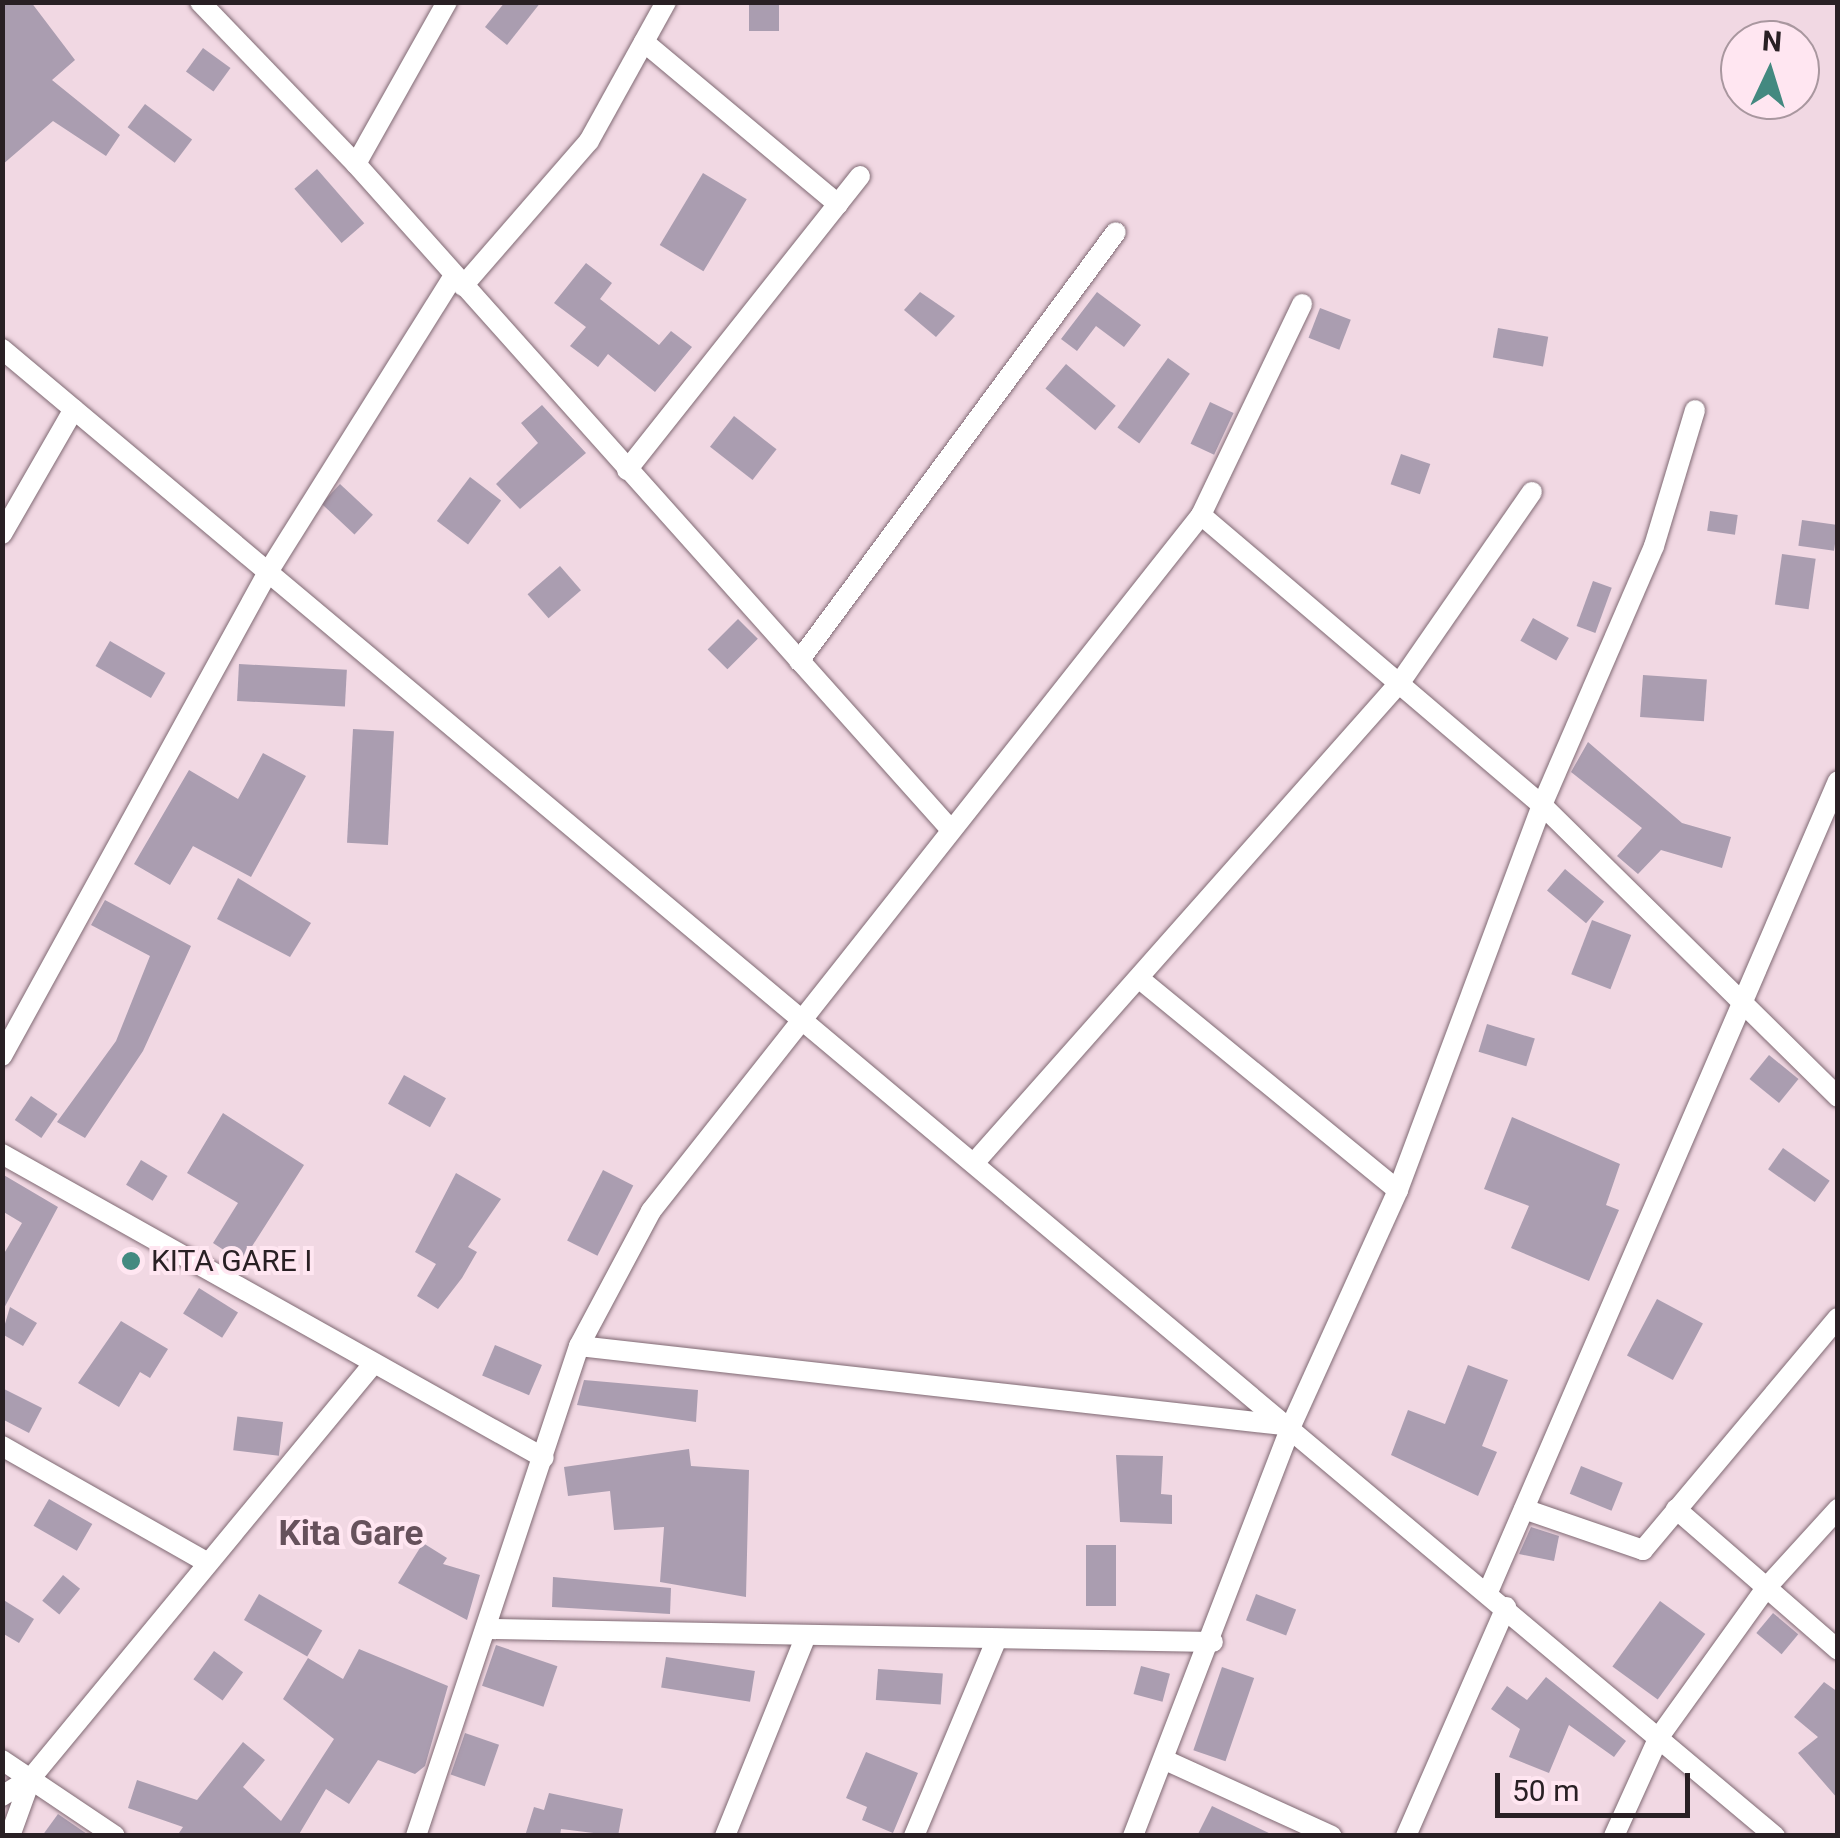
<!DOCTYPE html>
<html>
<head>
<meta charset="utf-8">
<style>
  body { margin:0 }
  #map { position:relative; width:1840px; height:1838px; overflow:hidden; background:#f1d8e3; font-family:Roboto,sans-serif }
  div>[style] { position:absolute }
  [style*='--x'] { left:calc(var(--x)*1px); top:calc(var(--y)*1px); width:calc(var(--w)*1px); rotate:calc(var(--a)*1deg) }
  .building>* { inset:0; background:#aa9db0; transform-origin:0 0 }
  .roads { filter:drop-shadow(0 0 2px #806a74) drop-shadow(0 0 2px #806a74) }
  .minor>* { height:20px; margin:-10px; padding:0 10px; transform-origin:10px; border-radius:10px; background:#fff }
  .dots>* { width:28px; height:28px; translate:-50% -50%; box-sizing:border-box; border:5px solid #ffe6f1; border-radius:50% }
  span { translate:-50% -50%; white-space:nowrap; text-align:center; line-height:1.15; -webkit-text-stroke:8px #ffe6f1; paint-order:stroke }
  .poi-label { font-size:30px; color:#292024 }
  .left { translate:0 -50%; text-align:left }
  .quarter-label { font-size:35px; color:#66515b; font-weight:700 }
  .frame { position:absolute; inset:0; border:5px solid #292024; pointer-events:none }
  .north { position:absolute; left:1720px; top:20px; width:100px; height:100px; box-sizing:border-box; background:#ffe6f1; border:2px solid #a9979f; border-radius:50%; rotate:4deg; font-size:28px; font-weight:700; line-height:40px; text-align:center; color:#292024 }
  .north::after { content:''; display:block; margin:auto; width:35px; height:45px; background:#438980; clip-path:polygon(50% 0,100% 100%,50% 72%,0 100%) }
  .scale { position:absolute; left:1495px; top:1773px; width:195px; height:45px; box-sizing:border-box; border:5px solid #292024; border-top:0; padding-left:12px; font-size:30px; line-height:35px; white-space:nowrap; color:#292024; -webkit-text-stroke:8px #ffe6f1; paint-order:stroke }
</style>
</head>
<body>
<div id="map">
  <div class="building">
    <i style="clip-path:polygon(2px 2px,31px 2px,75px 60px,52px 80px,120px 135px,106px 156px,53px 121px,2px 165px)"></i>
    <i style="clip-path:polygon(505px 2px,541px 2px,507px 45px,485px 27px)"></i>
    <i style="left:749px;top:2px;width:30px;height:29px"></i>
    <i style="left:203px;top:48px;width:34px;height:29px;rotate:36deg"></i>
    <i style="left:145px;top:104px;width:59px;height:29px;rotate:37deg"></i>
    <i style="left:317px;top:169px;width:72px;height:30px;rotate:49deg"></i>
    <i style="left:703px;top:173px;width:51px;height:84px;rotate:31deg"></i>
    <i style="clip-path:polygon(586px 263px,612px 283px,600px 299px,659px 345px,671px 331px,692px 347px,655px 392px,608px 354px,598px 367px,570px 346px,586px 327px,554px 303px)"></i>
    <i style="clip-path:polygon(920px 292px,955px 316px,936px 337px,904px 310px)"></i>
    <i style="clip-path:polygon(1097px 292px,1141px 325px,1124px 347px,1096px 326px,1077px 351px,1061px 339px)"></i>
    <i style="left:1320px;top:308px;width:33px;height:32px;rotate:21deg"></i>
    <i style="left:1498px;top:328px;width:51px;height:30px;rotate:10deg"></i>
    <i style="left:1168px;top:358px;width:27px;height:86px;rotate:36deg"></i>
    <i style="left:1066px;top:364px;width:65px;height:32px;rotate:40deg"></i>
    <i style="left:1210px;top:402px;width:26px;height:46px;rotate:25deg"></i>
    <i style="clip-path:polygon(542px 405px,586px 453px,520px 509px,496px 484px,538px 443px,521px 423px)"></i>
    <i style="left:734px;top:416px;width:54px;height:39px;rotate:38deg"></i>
    <i style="left:1401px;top:454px;width:31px;height:32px;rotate:19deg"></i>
    <i style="left:470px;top:477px;width:39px;height:55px;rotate:37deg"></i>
    <i style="left:340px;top:484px;width:45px;height:27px;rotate:43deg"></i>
    <i style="left:1710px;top:511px;width:28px;height:20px;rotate:8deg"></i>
    <i style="left:1802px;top:520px;width:36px;height:26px;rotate:8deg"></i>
    <i style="left:1782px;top:554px;width:34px;height:51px;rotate:8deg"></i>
    <i style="left:560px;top:566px;width:32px;height:43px;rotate:49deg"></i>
    <i style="left:1593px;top:581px;width:20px;height:48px;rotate:20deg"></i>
    <i style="left:1533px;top:618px;width:41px;height:26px;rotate:29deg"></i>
    <i style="left:738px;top:619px;width:28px;height:43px;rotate:45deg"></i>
    <i style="left:110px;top:641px;width:64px;height:29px;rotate:30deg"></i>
    <i style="left:239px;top:664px;width:108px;height:37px;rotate:3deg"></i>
    <i style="left:1643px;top:675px;width:64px;height:42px;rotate:4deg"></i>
    <i style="left:353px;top:729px;width:41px;height:114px;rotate:3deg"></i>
    <i style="clip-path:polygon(1588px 742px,1682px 823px,1731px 837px,1722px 868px,1661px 850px,1638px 874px,1617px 856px,1642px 828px,1571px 772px)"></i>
    <i style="clip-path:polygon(263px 753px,306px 776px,251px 877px,193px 846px,170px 885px,134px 864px,189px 770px,238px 799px)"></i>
    <i style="left:1565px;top:869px;width:51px;height:28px;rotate:40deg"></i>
    <i style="clip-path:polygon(238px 878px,311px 923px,290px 957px,217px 919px)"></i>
    <i style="clip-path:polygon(105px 900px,191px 946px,143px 1051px,85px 1138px,57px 1122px,116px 1041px,150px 956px,91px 925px)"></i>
    <i style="left:1592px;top:920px;width:42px;height:58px;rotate:21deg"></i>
    <i style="left:1487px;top:1024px;width:50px;height:29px;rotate:17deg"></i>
    <i style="left:1769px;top:1055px;width:38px;height:31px;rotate:39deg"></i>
    <i style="left:404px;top:1075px;width:48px;height:33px;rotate:29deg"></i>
    <i style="left:31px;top:1096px;width:32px;height:29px;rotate:34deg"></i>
    <i style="clip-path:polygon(223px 1113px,304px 1165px,242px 1262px,213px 1243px,238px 1203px,187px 1173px)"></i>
    <i style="clip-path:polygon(1512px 1117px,1620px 1164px,1606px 1205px,1619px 1210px,1589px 1281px,1511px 1248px,1529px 1206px,1484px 1189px)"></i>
    <i style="left:1783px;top:1148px;width:57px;height:26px;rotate:35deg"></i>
    <i style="left:141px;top:1160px;width:31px;height:29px;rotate:31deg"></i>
    <i style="left:603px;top:1170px;width:34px;height:79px;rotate:27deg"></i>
    <i style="clip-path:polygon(456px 1173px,501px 1199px,468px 1247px,477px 1252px,462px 1278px,438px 1309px,417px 1296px,436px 1264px,415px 1252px)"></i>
    <i style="clip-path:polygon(2px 1174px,58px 1207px,2px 1312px,2px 1257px,22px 1223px,2px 1211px)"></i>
    <i style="left:199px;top:1288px;width:46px;height:30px;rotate:32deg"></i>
    <i style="left:1657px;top:1299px;width:52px;height:64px;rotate:28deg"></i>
    <i style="clip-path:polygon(10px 1307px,37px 1323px,23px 1346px,2px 1334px)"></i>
    <i style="clip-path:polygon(121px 1321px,168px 1349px,150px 1378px,140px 1372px,119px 1407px,78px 1383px)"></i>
    <i style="left:495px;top:1345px;width:51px;height:33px;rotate:23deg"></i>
    <i style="clip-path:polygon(1468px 1365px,1508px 1380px,1482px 1446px,1497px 1452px,1478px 1496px,1391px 1455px,1408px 1410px,1445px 1424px)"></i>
    <i style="clip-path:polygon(584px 1380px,698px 1390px,696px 1422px,577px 1405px)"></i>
    <i style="clip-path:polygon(2px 1388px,42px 1408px,29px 1433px,2px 1419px)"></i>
    <i style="left:283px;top:1422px;width:34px;height:46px;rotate:97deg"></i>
    <i style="clip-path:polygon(689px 1449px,691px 1466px,749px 1470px,746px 1597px,660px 1582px,664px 1527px,614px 1530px,610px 1491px,568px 1496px,564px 1467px)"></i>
    <i style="clip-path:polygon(1116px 1455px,1163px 1456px,1161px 1494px,1172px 1495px,1172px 1524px,1120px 1522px)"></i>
    <i style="left:1581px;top:1466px;width:45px;height:30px;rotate:22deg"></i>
    <i style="left:49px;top:1499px;width:50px;height:31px;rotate:30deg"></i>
    <i style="clip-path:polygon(1531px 1527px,1559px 1536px,1554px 1561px,1519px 1554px)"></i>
    <i style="clip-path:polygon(423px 1543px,447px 1558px,443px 1564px,480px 1575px,467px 1620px,398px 1583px)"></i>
    <i style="left:1086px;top:1545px;width:30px;height:61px"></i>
    <i style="left:63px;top:1575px;width:22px;height:33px;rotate:39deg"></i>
    <i style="clip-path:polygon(553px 1577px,671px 1588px,670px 1614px,552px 1607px)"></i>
    <i style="left:259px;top:1594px;width:73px;height:30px;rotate:30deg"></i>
    <i style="left:1256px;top:1594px;width:43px;height:28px;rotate:21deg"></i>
    <i style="clip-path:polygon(2px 1599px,34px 1619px,19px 1643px,2px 1633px)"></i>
    <i style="left:1660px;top:1601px;width:56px;height:81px;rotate:36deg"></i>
    <i style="left:1773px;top:1613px;width:33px;height:26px;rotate:40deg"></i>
    <i style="left:496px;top:1645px;width:65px;height:43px;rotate:19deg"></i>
    <i style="clip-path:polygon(359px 1649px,448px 1686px,425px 1766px,415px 1774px,378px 1760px,349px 1804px,326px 1789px,298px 1836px,177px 1836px,183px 1827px,128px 1808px,137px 1780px,197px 1800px,243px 1742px,265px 1760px,243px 1787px,281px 1821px,334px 1739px,283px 1699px,308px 1658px,343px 1679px)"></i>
    <i style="left:214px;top:1651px;width:36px;height:35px;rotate:36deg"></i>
    <i style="left:666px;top:1657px;width:90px;height:31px;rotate:9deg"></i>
    <i style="left:1141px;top:1666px;width:30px;height:29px;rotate:15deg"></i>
    <i style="left:1222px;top:1667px;width:34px;height:88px;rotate:19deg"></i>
    <i style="left:878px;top:1669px;width:65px;height:31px;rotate:4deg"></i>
    <i style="clip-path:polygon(1546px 1677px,1626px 1741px,1614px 1757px,1569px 1725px,1549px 1773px,1509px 1757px,1520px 1729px,1491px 1709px,1507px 1686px,1527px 1700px)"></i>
    <i style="clip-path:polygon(1824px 1682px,1838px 1692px,1838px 1799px,1798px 1753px,1818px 1737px,1794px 1717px)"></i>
    <i style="left:465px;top:1733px;width:36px;height:44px;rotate:19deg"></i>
    <i style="clip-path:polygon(866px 1752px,918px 1773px,893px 1833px,862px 1820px,867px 1807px,846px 1798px)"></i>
    <i style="clip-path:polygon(549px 1793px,623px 1809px,618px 1836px,561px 1829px,560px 1836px,525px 1836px,534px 1807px,544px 1810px)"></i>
    <i style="clip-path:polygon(1212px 1806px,1275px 1836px,1197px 1836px)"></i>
    <i style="clip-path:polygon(58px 1814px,90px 1836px,42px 1836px)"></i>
  </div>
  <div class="roads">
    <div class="minor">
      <i style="--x:200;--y:2;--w:225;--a:46.1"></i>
      <i style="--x:356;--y:164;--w:893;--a:48.22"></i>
      <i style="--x:644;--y:42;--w:253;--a:39.9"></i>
      <i style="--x:356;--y:164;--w:186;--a:-60.7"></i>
      <i style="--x:463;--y:286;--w:192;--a:-49"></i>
      <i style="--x:589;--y:141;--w:159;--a:-61"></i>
      <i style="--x:2;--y:349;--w:2314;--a:39.99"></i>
      <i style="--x:627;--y:470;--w:375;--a:-51.6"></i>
      <i style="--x:1201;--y:515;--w:448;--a:40.4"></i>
      <i style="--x:1542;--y:805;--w:416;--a:44.6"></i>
      <i style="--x:2;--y:534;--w:144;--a:-60.1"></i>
      <i style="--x:799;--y:661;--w:533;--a:-53.54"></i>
      <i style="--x:1141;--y:980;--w:332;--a:39.3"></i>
      <i style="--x:2;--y:1056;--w:552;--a:-61.21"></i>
      <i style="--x:268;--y:572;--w:350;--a:-57.9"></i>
      <i style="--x:2;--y:1154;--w:621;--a:29.29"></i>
      <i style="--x:975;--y:1162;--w:643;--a:-48.47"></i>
      <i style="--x:1401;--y:681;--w:230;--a:-55.3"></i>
      <i style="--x:579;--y:1346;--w:716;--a:6.41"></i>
      <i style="--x:2;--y:1446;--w:237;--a:29.6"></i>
      <i style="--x:1524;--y:1509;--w:126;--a:19"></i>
      <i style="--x:1643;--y:1550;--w:303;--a:-50"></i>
      <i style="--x:1676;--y:1509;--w:215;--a:41"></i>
      <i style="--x:1488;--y:1592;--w:883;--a:-66.66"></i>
      <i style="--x:490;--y:1629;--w:723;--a:1.03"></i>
      <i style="--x:2;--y:1760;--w:136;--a:33.9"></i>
      <i style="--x:1165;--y:1760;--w:183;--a:24.5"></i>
      <i style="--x:31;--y:1778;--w:538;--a:-50.43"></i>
      <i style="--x:2;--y:1796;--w:34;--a:-32"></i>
      <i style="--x:31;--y:1778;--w:62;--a:109.9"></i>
      <i style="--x:416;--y:1836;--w:516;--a:-71.6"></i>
      <i style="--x:579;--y:1346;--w:153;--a:-61.9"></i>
      <i style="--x:651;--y:1211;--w:887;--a:-51.68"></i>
      <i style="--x:1201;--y:515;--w:234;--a:-64.4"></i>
      <i style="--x:725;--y:1836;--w:216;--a:-68"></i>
      <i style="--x:914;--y:1836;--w:214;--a:-67.2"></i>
      <i style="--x:1133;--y:1836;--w:439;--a:-68.9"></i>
      <i style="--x:1291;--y:1426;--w:259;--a:-65.6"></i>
      <i style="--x:1398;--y:1190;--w:411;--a:-69.5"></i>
      <i style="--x:1542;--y:805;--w:282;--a:-66.6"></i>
      <i style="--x:1654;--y:546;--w:142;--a:-73.2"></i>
      <i style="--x:1406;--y:1836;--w:250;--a:-66.4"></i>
      <i style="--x:1614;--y:1836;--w:109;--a:-65.6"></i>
      <i style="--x:1659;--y:1737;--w:183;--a:-54.3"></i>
      <i style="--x:1766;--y:1588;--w:107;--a:-47.7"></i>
    </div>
  </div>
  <div class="dots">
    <i style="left:131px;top:1261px;background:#438980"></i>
  </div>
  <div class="poi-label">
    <span class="left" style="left:151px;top:1261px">KITA GARE I</span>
  </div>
  <div class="quarter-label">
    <span style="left:351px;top:1534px">Kita Gare</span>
  </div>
  <div class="frame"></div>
  <div class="north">N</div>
  <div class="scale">50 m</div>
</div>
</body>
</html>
